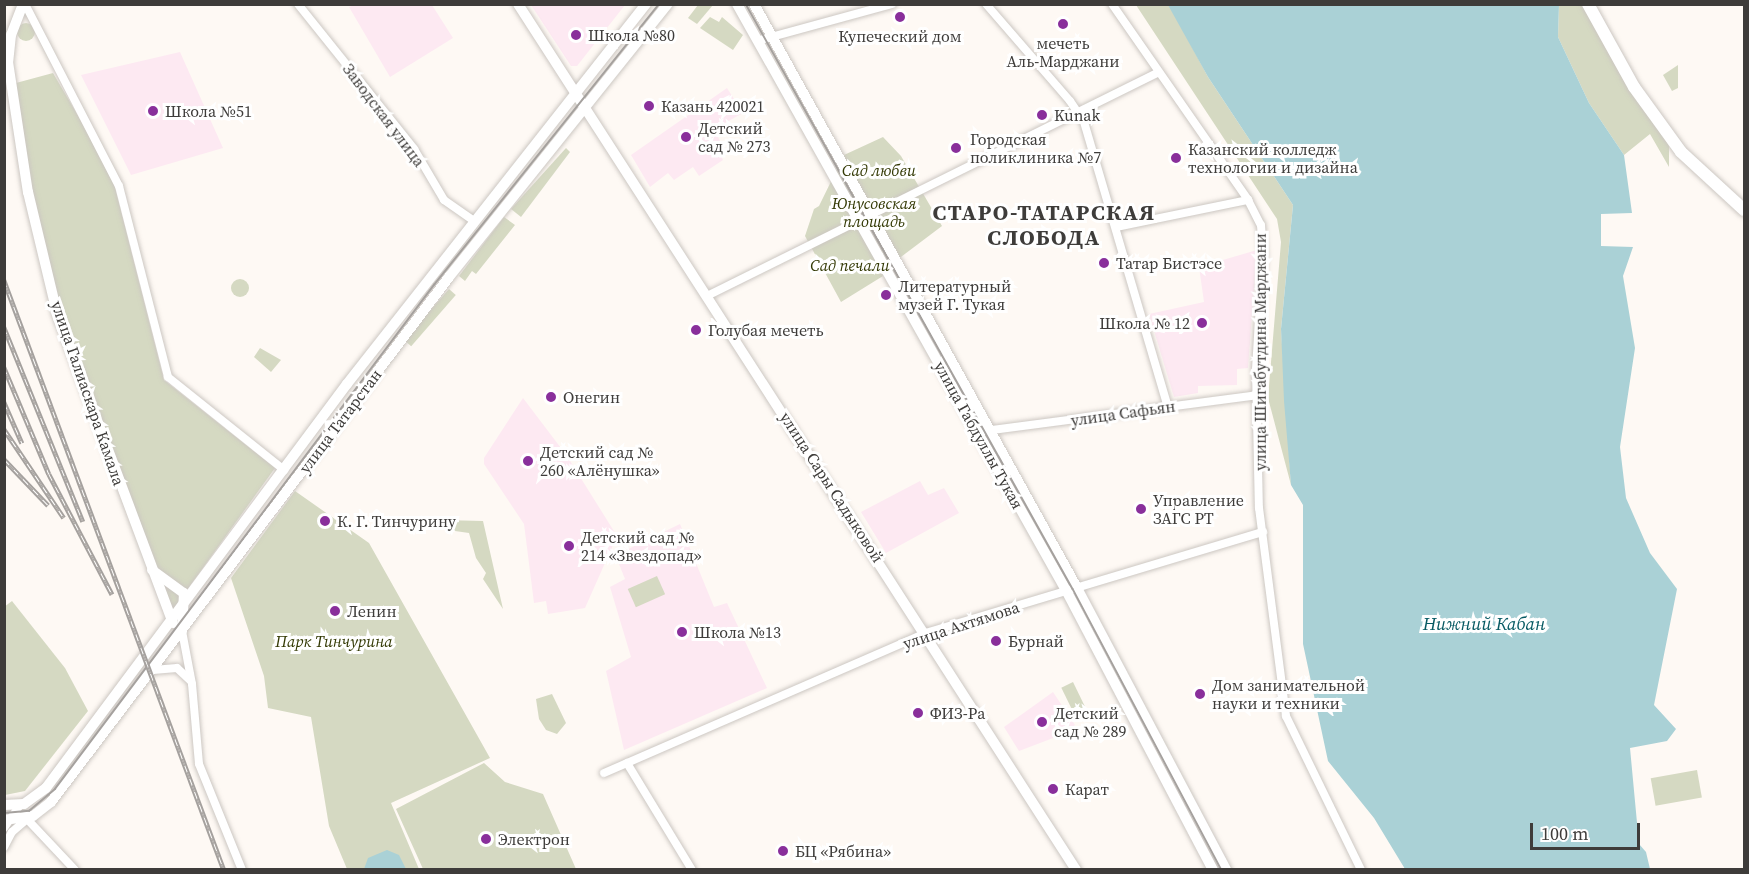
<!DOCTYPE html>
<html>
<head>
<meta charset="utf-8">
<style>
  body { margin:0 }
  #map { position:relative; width:1749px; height:874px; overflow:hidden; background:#fef9f4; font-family:"Source Serif 4",serif }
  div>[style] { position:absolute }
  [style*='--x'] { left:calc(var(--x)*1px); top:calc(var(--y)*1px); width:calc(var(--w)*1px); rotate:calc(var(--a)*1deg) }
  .education>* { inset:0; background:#fde9f2 }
  .green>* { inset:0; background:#d5d9c2; transform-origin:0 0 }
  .round { border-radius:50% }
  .water>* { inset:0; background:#aad1d6 }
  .roads { filter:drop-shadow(0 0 2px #ccc7c2) drop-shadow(0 0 2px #ccc7c2) }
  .street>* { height:8px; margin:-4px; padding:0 4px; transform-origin:4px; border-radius:4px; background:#fff }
  .secondary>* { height:10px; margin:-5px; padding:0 5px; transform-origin:5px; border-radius:5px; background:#fff }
  .primary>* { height:12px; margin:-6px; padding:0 6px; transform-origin:6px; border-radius:6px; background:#fff }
  .tram>* { height:1.5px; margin:-0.75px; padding:0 0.75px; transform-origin:0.75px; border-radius:0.75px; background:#a5a19e }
  .rail>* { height:4.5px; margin-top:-2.25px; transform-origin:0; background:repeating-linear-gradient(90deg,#fff 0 7px,#a5a19e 0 14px); box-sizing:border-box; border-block:2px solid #a5a19e }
  .dots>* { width:16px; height:16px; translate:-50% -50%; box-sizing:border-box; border:3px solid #fff; border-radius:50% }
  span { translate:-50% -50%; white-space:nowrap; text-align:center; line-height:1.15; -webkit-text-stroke:6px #fff; paint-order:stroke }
  .poi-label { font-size:16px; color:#3e3c3a }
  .left { translate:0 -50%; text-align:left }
  .right { translate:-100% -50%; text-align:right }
  .street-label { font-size:16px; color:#3e3c3a }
  .park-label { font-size:16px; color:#333904; font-style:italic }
  .water-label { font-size:18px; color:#065962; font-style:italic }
  .district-label { font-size:22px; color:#3e3c3a; font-weight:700; letter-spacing:1.5px }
  .frame { position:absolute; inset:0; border:6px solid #3e3c3a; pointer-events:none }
  .scale { position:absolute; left:1530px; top:823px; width:110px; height:27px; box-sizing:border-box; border:3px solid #3e3c3a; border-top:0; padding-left:8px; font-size:18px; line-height:21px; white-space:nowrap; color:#3e3c3a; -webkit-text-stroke:4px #fff; paint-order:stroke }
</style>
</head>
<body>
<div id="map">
  <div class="education">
    <i style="clip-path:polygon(354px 5px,432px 5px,453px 38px,390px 77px,349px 7px)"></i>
    <i style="clip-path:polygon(531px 5px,625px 5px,577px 66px,571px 66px)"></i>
    <i style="clip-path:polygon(180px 52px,223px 148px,131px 175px,81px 75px)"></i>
    <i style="clip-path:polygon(727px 88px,743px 113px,714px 129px,722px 145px,717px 148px,723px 160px,699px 176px,693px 167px,674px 180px,668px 173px,650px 187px,631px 155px)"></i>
    <i style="clip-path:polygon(1257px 250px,1248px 368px,1237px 369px,1237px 385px,1198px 386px,1198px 393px,1174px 397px,1149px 314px,1204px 302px,1199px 267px)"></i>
    <i style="clip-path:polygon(523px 398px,567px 456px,617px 536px,585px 608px,548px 614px,546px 601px,534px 603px,524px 524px,484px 464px,484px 458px)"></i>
    <i style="clip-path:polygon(920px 481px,928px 495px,944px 488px,959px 513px,886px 553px,861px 512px)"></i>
    <i style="clip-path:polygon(680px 524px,714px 607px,727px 603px,767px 688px,624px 750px,606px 671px,631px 657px,610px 587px,625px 579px,619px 564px,627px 560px,622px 552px)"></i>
    <i style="clip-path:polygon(1053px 692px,1075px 725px,1061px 735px,1019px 751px,1004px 727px)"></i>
  </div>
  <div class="green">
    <i style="clip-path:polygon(698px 5px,713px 5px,697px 24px,688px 18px)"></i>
    <i style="clip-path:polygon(1136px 5px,1170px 6px,1208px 77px,1293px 205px,1281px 329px,1291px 485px,1268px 398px,1281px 242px,1277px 219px)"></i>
    <i style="clip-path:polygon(1559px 5px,1582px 5px,1669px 146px,1669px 167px,1650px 134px,1624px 155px,1589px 103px,1558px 37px)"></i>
    <i style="clip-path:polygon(710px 17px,719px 22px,722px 17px,743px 35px,733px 50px,700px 28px)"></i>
    <i class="round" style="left:17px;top:23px;width:18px;height:18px"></i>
    <i style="clip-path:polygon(1678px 65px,1678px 88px,1672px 91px,1663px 75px)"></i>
    <i style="clip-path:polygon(53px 73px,111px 172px,164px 380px,275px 468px,171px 612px,60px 312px,32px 191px,16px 83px)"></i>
    <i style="clip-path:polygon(883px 137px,901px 156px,942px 226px,881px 272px,883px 276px,841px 302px,805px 236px,814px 209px,819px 206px,844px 155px)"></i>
    <i style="clip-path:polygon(566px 148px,570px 152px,521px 217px,511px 209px)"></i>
    <i style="clip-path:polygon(504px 217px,515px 225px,476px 274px,472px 271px,465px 281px,459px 276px)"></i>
    <i class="round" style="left:231px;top:279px;width:18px;height:18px"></i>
    <i style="left:449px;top:289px;width:9px;height:68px;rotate:41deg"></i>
    <i style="clip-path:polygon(260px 348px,281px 360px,271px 372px,254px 357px)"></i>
    <i style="clip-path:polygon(295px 491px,369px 543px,490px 758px,391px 803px,419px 869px,347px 869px,329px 826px,311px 717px,268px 708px,264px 676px,231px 578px)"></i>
    <i style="clip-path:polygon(442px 520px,483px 521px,503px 609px,483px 579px,486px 573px,476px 558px,469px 533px,448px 530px)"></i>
    <i style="left:657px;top:576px;width:20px;height:32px;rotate:66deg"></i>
    <i style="clip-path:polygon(12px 601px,65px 668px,88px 711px,25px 791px,5px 795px,4px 607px)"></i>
    <i style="left:1073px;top:682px;width:28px;height:13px;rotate:64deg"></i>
    <i style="clip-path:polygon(552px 694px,566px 723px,557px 734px,546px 730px,539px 719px,536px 699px)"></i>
    <i style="clip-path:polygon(484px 763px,505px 782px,543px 794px,576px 869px,423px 869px,396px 809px)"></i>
    <i style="left:1697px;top:770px;width:28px;height:47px;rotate:80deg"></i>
  </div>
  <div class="water">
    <i style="clip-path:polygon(1168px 5px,1559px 5px,1558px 37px,1589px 103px,1624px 155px,1632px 213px,1601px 214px,1601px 246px,1633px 247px,1623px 276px,1635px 348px,1620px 447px,1626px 498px,1650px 553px,1677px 589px,1654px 705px,1676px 729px,1667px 741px,1630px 748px,1639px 844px,1646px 852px,1650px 869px,1405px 869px,1374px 818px,1328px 761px,1303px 644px,1303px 505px,1291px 485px,1284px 401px,1281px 329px,1293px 205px,1208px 77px)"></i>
    <i style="clip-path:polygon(387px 850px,399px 855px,406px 869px,364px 869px,368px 858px)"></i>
  </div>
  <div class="roads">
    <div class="street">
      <i style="--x:25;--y:4;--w:205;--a:62.7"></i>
      <i style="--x:119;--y:186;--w:197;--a:75.6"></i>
      <i style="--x:168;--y:377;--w:149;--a:38.7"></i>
      <i style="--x:298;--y:4;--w:186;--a:51.3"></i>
      <i style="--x:414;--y:149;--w:59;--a:59.5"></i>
      <i style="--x:444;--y:200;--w:35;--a:35"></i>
      <i style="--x:986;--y:4;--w:128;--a:49.1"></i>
      <i style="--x:1070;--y:101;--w:25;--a:56"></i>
      <i style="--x:1084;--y:122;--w:297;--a:73.6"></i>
      <i style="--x:1112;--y:4;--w:239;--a:55.2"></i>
      <i style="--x:1248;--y:200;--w:28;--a:63"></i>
      <i style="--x:1261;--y:225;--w:30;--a:86"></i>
      <i style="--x:1263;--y:255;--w:115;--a:93.5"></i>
      <i style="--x:1256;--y:370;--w:138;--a:88.8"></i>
      <i style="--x:1259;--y:508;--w:210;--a:82.6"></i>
      <i style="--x:1286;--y:716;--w:171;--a:64"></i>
      <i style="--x:760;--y:40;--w:137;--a:-15.3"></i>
      <i style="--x:1116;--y:227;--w:135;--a:-11.6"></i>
      <i style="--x:707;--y:296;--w:502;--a:-26.36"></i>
      <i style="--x:977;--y:432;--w:282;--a:-7.5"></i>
      <i style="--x:182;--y:631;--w:54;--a:79.3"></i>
      <i style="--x:192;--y:684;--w:80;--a:85"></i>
      <i style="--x:199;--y:764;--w:114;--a:67.9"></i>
      <i style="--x:153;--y:670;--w:24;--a:-5"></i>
      <i style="--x:177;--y:668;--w:18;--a:43"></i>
      <i style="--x:627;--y:763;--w:125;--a:58.7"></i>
      <i style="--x:604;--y:773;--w:351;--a:-23.5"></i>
      <i style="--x:926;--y:633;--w:352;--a:-16.7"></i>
      <i style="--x:4;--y:828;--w:28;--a:-55"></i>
      <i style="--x:4;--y:847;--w:17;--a:-62"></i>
      <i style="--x:12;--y:832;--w:20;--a:-41"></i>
      <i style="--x:27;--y:819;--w:70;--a:46.7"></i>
    </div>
    <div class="secondary">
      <i style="--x:23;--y:4;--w:33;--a:111"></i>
      <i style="--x:11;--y:35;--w:27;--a:96"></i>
      <i style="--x:8;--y:62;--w:132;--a:81.3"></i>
      <i style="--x:28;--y:192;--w:124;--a:76.5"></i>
      <i style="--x:57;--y:313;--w:331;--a:69.5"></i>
      <i style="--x:518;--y:4;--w:1030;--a:57.2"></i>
      <i style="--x:737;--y:4;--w:674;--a:60.7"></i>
      <i style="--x:1067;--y:592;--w:314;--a:62.3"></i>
      <i style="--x:754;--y:4;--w:667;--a:61.05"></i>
      <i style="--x:1077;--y:588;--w:319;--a:62.1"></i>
      <i style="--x:152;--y:570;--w:39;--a:36"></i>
      <i style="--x:184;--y:593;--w:38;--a:93"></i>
      <i style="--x:4;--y:805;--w:20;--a:-3"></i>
      <i style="--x:24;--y:804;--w:27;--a:-36"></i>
      <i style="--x:46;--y:788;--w:504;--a:-53.31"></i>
      <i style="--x:347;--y:384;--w:484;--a:-51.8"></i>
      <i style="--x:4;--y:820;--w:29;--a:-8"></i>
      <i style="--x:33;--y:816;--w:23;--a:-38"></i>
      <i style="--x:51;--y:802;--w:659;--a:-52.83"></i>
      <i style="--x:449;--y:277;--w:350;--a:-51.3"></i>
    </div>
    <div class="primary">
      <i style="--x:1588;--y:4;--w:95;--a:61"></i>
      <i style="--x:1634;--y:87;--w:80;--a:54.1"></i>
      <i style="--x:1681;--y:152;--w:86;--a:42.6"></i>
    </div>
  </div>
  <div class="tram">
    <i style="--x:746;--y:4;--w:670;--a:60.8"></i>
    <i style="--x:1073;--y:589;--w:318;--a:62.1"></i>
    <i style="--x:4;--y:813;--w:25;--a:-5"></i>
    <i style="--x:29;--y:811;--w:34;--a:-40"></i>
    <i style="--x:55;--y:789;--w:631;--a:-53.06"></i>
    <i style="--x:434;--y:285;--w:360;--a:-51.3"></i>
  </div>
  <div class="rail">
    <i style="--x:4;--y:280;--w:630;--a:69.55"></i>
    <i style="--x:4;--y:327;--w:210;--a:67.9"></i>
    <i style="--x:4;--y:367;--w:116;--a:67.2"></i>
    <i style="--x:49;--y:474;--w:136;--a:62.3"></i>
    <i style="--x:4;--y:402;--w:45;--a:66.3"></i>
    <i style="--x:4;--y:429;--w:107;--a:56"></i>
    <i style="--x:4;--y:459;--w:64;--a:46.3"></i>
  </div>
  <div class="dots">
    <i style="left:900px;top:17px;background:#892f9b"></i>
    <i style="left:1063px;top:24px;background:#892f9b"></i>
    <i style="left:576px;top:35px;background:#892f9b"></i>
    <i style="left:649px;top:106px;background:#892f9b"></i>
    <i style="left:153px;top:111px;background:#892f9b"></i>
    <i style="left:1042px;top:115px;background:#892f9b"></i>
    <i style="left:686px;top:137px;background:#892f9b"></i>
    <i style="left:956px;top:148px;background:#892f9b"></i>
    <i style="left:1176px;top:158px;background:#892f9b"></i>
    <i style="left:1104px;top:263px;background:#892f9b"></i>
    <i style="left:886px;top:295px;background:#892f9b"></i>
    <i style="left:1202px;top:323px;background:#892f9b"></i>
    <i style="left:696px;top:330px;background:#892f9b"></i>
    <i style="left:551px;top:397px;background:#892f9b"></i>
    <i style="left:528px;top:461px;background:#892f9b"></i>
    <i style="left:1141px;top:509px;background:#892f9b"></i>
    <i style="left:325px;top:521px;background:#892f9b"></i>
    <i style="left:569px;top:546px;background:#892f9b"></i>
    <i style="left:335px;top:611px;background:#892f9b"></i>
    <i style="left:682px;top:632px;background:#892f9b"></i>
    <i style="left:996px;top:641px;background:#892f9b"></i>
    <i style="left:1200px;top:694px;background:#892f9b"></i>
    <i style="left:918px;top:713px;background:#892f9b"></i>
    <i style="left:1042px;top:722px;background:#892f9b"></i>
    <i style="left:1053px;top:789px;background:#892f9b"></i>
    <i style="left:486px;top:839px;background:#892f9b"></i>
    <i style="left:783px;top:851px;background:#892f9b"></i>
  </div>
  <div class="poi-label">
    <span class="left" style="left:588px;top:35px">Школа №80</span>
    <span style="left:900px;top:36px">Купеческий дом</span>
    <span style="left:1063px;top:52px">мечеть<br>Аль-Марджани</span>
    <span class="left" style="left:661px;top:106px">Казань 420021</span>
    <span class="left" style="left:165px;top:111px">Школа №51</span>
    <span class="left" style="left:1054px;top:115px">Kunak</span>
    <span class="left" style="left:698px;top:137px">Детский<br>сад № 273</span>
    <span class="left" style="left:970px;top:148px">Городская<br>поликлиника №7</span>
    <span class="left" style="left:1188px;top:158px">Казанский колледж<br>технологии и дизайна</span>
    <span class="left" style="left:1116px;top:263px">Татар Бистэсе</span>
    <span class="left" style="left:898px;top:295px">Литературный<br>музей Г. Тукая</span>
    <span class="right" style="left:1190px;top:323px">Школа № 12</span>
    <span class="left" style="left:708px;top:330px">Голубая мечеть</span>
    <span class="left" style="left:563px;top:397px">Онегин</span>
    <span class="left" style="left:540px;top:461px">Детский сад №<br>260 «Алёнушка»</span>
    <span class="left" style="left:1153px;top:509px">Управление<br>ЗАГС РТ</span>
    <span class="left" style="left:337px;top:521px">К. Г. Тинчурину</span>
    <span class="left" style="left:581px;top:546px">Детский сад №<br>214 «Звездопад»</span>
    <span class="left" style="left:347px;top:611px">Ленин</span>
    <span class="left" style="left:694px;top:632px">Школа №13</span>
    <span class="left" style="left:1008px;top:641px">Бурнай</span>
    <span class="left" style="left:1212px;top:694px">Дом занимательной<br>науки и техники</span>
    <span class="left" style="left:930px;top:713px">ФИЗ-Ра</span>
    <span class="left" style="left:1054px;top:722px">Детский<br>сад № 289</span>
    <span class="left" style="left:1065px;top:789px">Карат</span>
    <span class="left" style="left:498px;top:839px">Электрон</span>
    <span class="left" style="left:795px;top:851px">БЦ «Рябина»</span>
  </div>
  <div class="street-label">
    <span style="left:384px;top:115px;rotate:53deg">Заводская улица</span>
    <span style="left:1260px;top:352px;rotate:-90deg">улица Шигабутдина Марджани</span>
    <span style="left:88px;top:393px;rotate:71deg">улица Галиаскара Камала</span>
    <span style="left:1123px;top:413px;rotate:-8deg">улица Сафьян</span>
    <span style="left:340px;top:421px;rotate:-53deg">улица Татарстан</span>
    <span style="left:979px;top:435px;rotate:61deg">улица Габдуллы Тукая</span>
    <span style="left:832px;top:487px;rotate:57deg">улица Сары Садыковой</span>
    <span style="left:961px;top:625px;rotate:-18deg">улица Ахтямова</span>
  </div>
  <div class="park-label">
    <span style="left:879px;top:170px">Сад любви</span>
    <span style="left:874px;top:212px">Юнусовская<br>площадь</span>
    <span style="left:850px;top:265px">Сад печали</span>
    <span style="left:334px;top:641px">Парк Тинчурина</span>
  </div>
  <div class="water-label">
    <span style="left:1484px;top:624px">Нижний Кабан</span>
  </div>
  <div class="district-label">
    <span style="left:1044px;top:225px">СТАРО-ТАТАРСКАЯ<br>СЛОБОДА</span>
  </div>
  <div class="frame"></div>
  <div class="scale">100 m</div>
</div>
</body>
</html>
